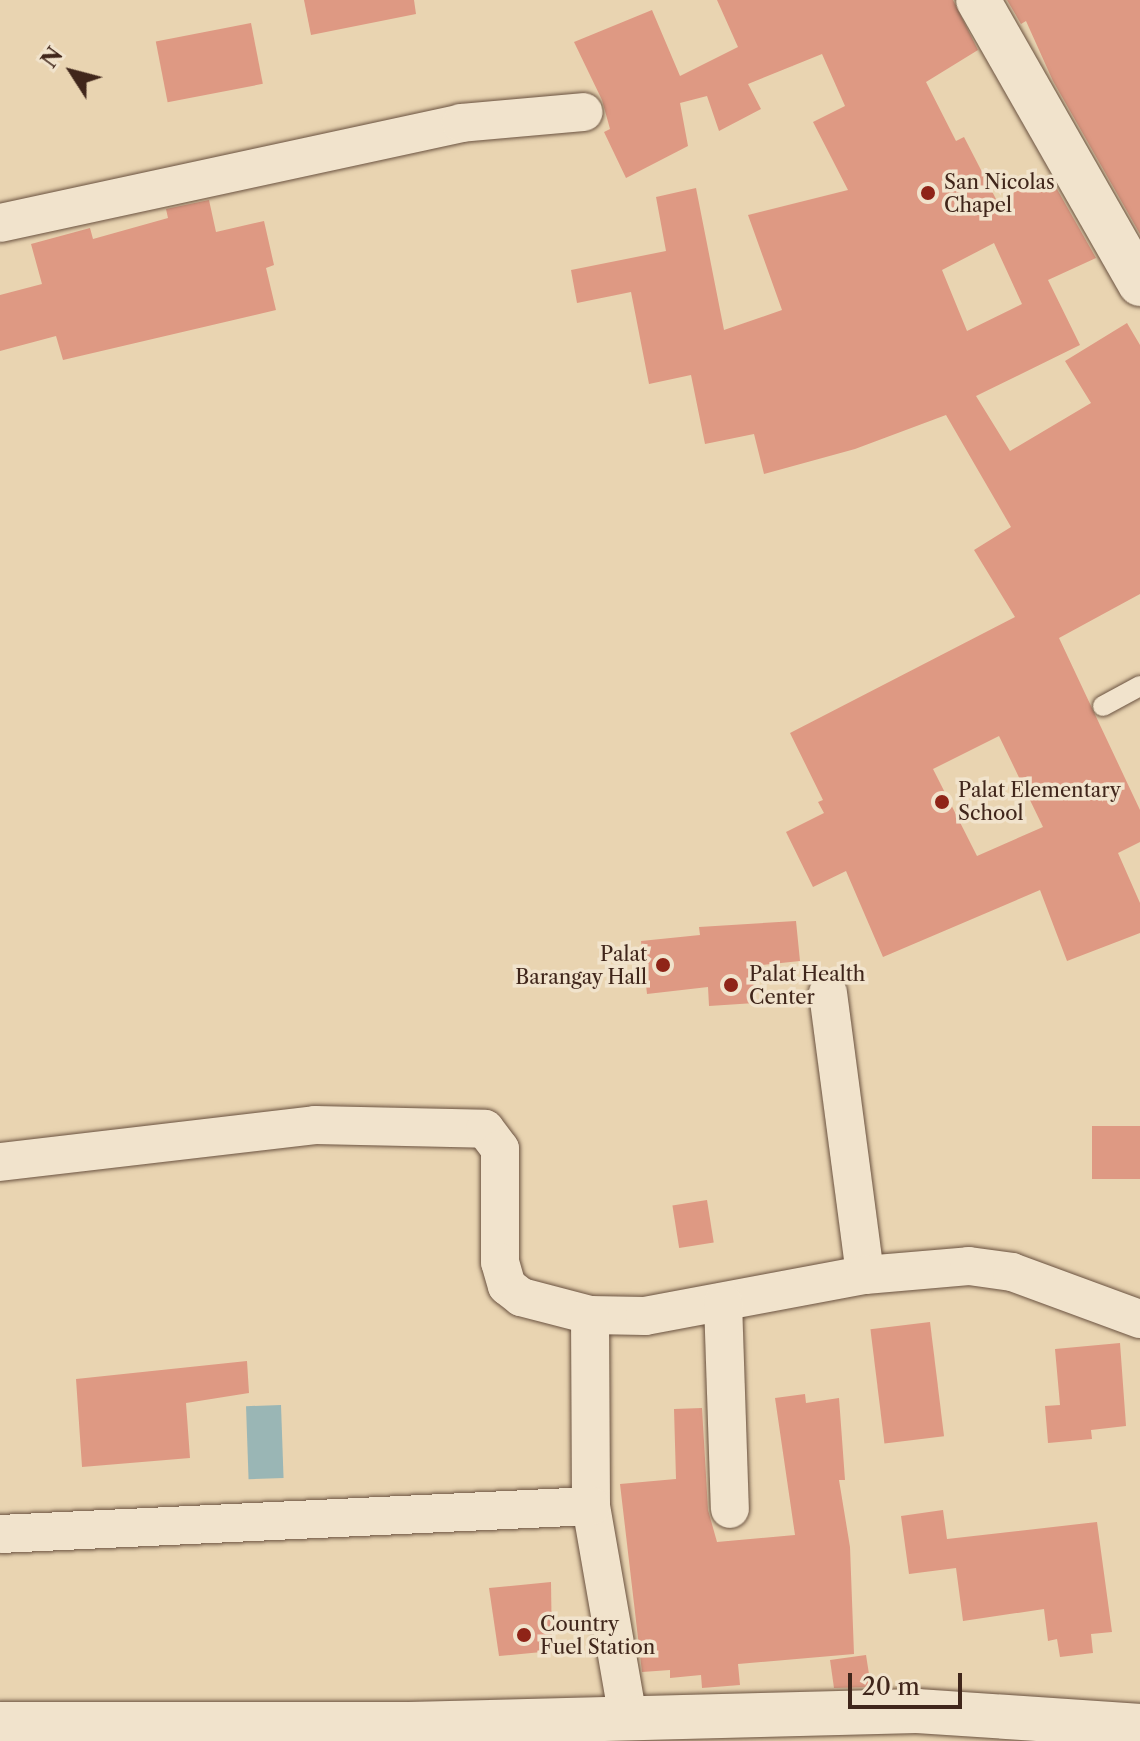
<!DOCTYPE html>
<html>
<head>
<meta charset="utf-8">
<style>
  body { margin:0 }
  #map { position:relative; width:1140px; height:1741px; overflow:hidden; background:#e9d4b1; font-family:"Libre Caslon Text",serif }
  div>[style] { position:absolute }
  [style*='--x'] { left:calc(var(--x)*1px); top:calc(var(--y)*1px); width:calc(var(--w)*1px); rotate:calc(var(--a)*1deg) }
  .water>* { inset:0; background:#9ab6b5; transform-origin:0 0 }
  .building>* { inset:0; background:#de9983; transform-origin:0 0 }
  .roads { filter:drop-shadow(0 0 2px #6a5240) drop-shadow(0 0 2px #6a5240) }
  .lane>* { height:20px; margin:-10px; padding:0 10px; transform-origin:10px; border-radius:10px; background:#f1e3cc }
  .street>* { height:38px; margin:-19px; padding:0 19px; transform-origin:19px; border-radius:19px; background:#f1e3cc }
  .secondary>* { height:44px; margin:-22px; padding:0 22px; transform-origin:22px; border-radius:22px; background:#f1e3cc }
  .dots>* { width:22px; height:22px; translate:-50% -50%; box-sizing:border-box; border:4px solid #f1e3cc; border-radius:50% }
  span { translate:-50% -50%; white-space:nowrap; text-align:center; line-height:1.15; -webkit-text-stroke:7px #f1e3cc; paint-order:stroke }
  .poi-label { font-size:20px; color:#40261b }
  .left { translate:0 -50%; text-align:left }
  .right { translate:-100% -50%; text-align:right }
  .north { position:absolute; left:32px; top:32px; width:80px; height:80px; -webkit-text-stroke:6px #f1e3cc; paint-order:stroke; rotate:306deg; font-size:22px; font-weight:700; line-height:32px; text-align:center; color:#40261b }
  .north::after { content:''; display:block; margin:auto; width:28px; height:36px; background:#40261b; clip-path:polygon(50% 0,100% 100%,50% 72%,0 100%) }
  .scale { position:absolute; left:848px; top:1673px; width:114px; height:36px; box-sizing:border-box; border:4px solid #40261b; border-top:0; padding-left:10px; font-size:24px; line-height:28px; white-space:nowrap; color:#40261b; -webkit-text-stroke:6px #f1e3cc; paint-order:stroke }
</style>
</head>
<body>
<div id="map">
  <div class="water">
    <i style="left:281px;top:1405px;width:73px;height:35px;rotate:88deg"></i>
  </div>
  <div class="building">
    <i style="clip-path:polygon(304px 0,414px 0,416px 14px,311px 35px)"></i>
    <i style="clip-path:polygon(evenodd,717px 0,953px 0,978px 50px,926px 82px,956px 141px,964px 137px,997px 201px,1049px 175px,1096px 258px,1048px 280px,1080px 345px,976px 396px,1010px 451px,1091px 403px,1065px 361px,1127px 323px,1140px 345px,1140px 594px,1059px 638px,1140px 810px,1140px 842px,1118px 853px,1140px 903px,1140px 933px,1067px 961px,1040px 890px,883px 957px,846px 871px,813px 887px,786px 832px,824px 813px,818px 802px,823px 800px,790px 733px,1015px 617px,974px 550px,1011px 527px,946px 415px,855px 449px,764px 474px,754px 434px,705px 444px,691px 375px,649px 384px,631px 292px,577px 303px,571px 270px,666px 251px,656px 197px,696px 188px,724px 330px,782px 310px,748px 215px,848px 190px,813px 122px,845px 106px,822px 54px,748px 84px,761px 109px,719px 131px,707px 96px,680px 103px,688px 146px,626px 178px,604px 132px,610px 129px,602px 100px,574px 42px,652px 10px,680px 76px,738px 47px,717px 0,994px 243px,1022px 304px,967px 331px,942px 270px,994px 243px,717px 0,999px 736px,1043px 827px,977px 856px,933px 769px,999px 736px)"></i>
    <i style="clip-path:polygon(1007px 0,1140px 0,1140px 234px,1053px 81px,1026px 21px,1021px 24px)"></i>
    <i style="left:251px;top:23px;width:62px;height:97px;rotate:79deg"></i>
    <i style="clip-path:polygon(209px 200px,216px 232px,264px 221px,274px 265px,266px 268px,276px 310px,63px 360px,56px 336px,0 351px,0 295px,42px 284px,31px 244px,90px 228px,93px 239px,168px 218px,166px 209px)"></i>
    <i style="clip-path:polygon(796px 921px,800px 961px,752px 966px,755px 1003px,709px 1006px,708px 987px,647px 994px,641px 941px,700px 935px,699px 927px)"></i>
    <i style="left:1092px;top:1126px;width:48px;height:53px"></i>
    <i style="left:707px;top:1200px;width:43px;height:35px;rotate:81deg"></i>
    <i style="left:930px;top:1322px;width:115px;height:60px;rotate:83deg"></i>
    <i style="clip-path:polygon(1120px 1343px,1126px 1426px,1091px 1430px,1092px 1439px,1048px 1443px,1045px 1406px,1060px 1405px,1055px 1349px)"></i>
    <i style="clip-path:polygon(247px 1361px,249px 1393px,186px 1403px,190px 1458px,82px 1467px,76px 1379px)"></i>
    <i style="clip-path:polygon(805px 1394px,806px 1403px,839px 1398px,845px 1480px,839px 1480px,850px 1547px,854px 1654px,738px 1664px,740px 1685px,702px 1688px,701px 1675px,670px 1678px,670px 1670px,642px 1672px,620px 1484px,676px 1479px,674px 1409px,702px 1408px,708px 1510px,717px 1542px,795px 1535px,775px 1398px)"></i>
    <i style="clip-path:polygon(943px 1510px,947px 1539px,1097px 1522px,1112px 1632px,1091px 1634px,1093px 1653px,1060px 1657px,1057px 1639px,1048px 1641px,1044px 1609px,963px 1621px,956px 1568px,909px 1574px,901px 1516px)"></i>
    <i style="clip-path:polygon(551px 1582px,552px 1651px,499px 1656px,489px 1588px)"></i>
    <i style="clip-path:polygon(866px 1655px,871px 1687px,834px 1688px,830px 1660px)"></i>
  </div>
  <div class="roads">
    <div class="lane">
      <i style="--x:1103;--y:706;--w:42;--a:-28.4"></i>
    </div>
    <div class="street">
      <i style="--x:0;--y:223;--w:472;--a:-12.2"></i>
      <i style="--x:461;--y:123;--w:123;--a:-5.1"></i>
      <i style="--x:828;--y:993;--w:284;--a:82.5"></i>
      <i style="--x:0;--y:1162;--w:317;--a:-6.7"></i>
      <i style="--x:315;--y:1125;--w:170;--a:1.3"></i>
      <i style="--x:485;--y:1129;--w:25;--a:53"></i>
      <i style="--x:500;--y:1149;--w:113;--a:90"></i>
      <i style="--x:500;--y:1262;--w:25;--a:74"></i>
      <i style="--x:507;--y:1286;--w:18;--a:38"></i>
      <i style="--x:521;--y:1297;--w:71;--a:14.6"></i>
      <i style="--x:590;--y:1315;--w:55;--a:1"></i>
      <i style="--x:645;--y:1316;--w:224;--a:-10.6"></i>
      <i style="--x:865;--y:1275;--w:104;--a:-4.9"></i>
      <i style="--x:969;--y:1266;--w:43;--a:7.9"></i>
      <i style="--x:1012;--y:1272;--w:136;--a:20.2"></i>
      <i style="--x:723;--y:1302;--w:207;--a:88.1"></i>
      <i style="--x:590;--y:1315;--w:191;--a:89.7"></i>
      <i style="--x:591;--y:1506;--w:215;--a:80.1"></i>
      <i style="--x:0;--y:1534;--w:592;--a:-2.71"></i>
    </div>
    <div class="secondary">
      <i style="--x:978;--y:0;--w:327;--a:60.3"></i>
      <i style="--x:0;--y:1724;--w:409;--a:0"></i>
      <i style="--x:409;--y:1724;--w:508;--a:-1.47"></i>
      <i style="--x:917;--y:1711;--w:224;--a:3.8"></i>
    </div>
  </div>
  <div class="dots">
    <i style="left:928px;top:193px;background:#8f2418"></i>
    <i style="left:942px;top:802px;background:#8f2418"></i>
    <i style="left:663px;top:965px;background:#8f2418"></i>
    <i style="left:731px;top:985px;background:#8f2418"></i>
    <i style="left:524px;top:1635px;background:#8f2418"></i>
  </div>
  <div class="poi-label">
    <span class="left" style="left:944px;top:194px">San Nicolas<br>Chapel</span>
    <span class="left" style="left:958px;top:802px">Palat Elementary<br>School</span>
    <span class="right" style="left:647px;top:966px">Palat<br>Barangay Hall</span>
    <span class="left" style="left:749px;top:986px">Palat Health<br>Center</span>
    <span class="left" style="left:540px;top:1636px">Country<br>Fuel Station</span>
  </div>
  <div class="north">N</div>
  <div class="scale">20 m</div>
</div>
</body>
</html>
